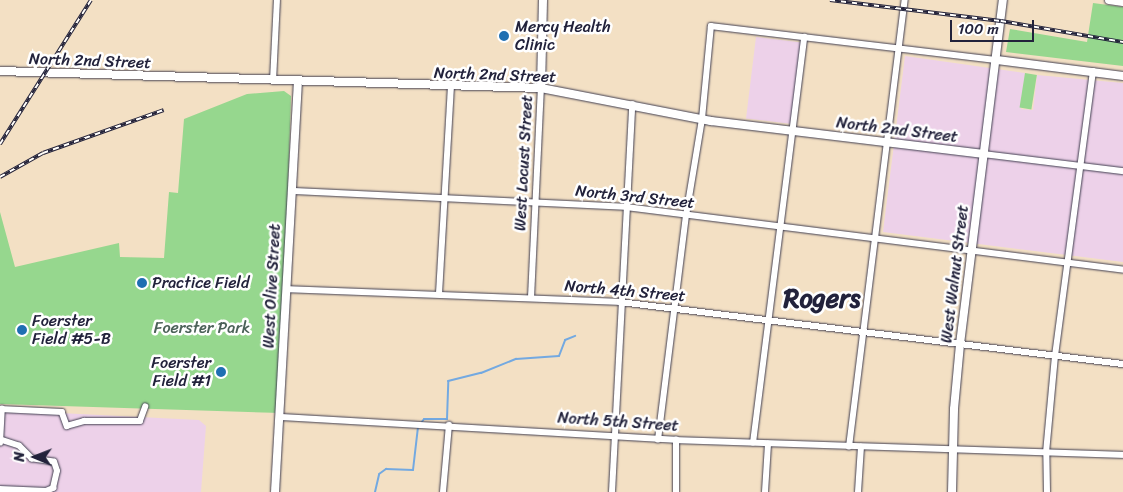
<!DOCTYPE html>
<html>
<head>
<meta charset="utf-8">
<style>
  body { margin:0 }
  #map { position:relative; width:1123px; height:492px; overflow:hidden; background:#f3e0c4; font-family:Sriracha,sans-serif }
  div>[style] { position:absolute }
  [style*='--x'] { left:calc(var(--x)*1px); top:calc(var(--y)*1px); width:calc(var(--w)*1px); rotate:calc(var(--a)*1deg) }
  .built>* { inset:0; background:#edd1e9; transform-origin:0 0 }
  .green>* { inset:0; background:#96d78e; transform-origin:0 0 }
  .stream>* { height:2px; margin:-1px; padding:0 1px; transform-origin:1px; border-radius:1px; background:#73a9e1 }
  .roads { filter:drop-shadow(0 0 1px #413e50) drop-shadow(0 0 1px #413e50) }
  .street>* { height:5.5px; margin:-2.75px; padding:0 2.75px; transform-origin:2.75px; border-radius:2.75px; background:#fff }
  .secondary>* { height:8px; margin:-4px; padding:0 4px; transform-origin:4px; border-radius:4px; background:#fff }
  .rail>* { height:4px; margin-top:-2px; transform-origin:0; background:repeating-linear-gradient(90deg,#fff 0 5.5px,#22223b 0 11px); box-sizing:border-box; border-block:1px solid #22223b }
  .dots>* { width:14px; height:14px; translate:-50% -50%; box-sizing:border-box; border:2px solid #fff; border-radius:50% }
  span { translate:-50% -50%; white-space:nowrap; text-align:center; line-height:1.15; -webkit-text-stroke:5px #fff; paint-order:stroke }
  .poi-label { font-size:16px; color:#22223b }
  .left { translate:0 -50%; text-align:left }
  .right { translate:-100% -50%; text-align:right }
  .street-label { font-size:16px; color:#22223b }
  .park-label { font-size:16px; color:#4b6158 }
  .town-label { font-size:26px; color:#22223b; font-weight:700 }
  .north { position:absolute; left:10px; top:432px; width:50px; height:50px; -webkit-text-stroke:4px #fff; paint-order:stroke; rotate:271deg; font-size:14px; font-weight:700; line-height:20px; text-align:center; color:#22223b }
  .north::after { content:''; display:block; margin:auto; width:18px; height:22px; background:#22223b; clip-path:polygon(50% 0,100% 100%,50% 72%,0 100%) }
  .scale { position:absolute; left:950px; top:20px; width:84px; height:22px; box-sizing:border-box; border:2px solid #22223b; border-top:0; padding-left:6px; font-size:15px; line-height:18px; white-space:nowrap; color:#22223b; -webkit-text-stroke:4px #fff; paint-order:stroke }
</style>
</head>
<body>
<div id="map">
  <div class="built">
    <i style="left:756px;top:37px;width:46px;height:82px;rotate:7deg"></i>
    <i style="clip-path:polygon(905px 56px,1025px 73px,1021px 109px,1033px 110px,1037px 75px,1123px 83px,1123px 262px,883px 232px)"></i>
    <i style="clip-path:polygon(0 410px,199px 420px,206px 426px,201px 492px,0 492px)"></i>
  </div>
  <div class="green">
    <i style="clip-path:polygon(1093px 3px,1123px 7px,1123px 66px,1006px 52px,1010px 29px,1087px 42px)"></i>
    <i style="left:1025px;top:73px;width:12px;height:35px;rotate:9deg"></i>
    <i style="clip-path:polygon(284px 91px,291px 96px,281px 413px,0 404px,0 212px,15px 267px,119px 243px,120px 257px,164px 258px,169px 192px,178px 193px,184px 119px,247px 94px)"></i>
  </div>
  <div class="stream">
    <i style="--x:421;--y:423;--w:5;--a:-53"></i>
    <i style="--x:424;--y:419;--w:23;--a:0"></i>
    <i style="--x:447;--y:419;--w:38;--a:-88"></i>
    <i style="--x:448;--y:381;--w:34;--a:-14"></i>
    <i style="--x:481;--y:373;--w:38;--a:-22"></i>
    <i style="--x:516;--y:359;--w:43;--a:-4"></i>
    <i style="--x:559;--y:356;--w:17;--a:-69"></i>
    <i style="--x:565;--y:340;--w:11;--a:-22"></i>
    <i style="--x:375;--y:492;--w:18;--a:-77"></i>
    <i style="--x:379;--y:474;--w:9;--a:-36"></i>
    <i style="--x:386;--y:469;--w:27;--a:2"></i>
    <i style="--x:413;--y:470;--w:43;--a:-83.4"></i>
  </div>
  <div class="roads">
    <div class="street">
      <i style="--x:273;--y:81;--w:81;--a:-87.2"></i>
      <i style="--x:984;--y:154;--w:140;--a:7"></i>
      <i style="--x:292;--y:191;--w:335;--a:2.7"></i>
      <i style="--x:627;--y:207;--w:500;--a:7.2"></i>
      <i style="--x:286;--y:289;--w:334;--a:2.2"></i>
      <i style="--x:620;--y:302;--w:507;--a:7.03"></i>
      <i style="--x:439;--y:294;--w:207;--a:-86.7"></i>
      <i style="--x:531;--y:298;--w:210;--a:-87.3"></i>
      <i style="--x:0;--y:409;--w:62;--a:2.8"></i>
      <i style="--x:62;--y:412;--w:15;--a:70"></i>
      <i style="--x:67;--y:426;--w:18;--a:-16"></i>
      <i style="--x:84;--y:421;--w:56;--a:0"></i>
      <i style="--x:140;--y:421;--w:15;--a:-70"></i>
      <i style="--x:280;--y:417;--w:397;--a:3.3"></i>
      <i style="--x:676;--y:440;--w:447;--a:1.9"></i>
      <i style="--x:658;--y:440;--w:226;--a:-82.9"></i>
      <i style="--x:686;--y:216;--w:98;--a:-80.6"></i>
      <i style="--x:702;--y:119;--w:93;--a:-84.5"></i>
      <i style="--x:711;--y:26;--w:288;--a:6.8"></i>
      <i style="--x:0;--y:443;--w:34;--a:-87"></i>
      <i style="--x:753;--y:443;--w:409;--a:-82.8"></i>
      <i style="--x:849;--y:447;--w:450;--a:-82.9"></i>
      <i style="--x:0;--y:489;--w:46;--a:2.5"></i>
      <i style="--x:46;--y:491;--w:8;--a:-23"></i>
      <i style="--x:53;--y:488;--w:17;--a:-77"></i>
      <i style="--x:57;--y:471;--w:9;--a:-108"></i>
      <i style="--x:54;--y:462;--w:22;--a:-172"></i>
      <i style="--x:32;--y:459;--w:18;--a:-135"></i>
      <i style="--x:19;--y:446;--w:20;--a:-162"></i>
      <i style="--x:443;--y:492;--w:67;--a:-84.9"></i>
      <i style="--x:612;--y:492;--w:388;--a:-87"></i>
      <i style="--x:676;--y:492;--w:52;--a:-90"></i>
      <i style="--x:765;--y:492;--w:48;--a:-86.4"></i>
      <i style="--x:858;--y:492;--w:45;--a:-86.2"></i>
      <i style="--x:1047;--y:492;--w:39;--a:-91"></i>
      <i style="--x:1046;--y:453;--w:97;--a:-84.7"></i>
      <i style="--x:1055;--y:356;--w:287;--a:-82.4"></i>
    </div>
    <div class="secondary">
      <i style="--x:1109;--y:0;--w:14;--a:8"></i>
      <i style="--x:997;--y:60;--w:127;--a:7.2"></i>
      <i style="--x:0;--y:71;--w:541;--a:1.8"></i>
      <i style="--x:541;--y:88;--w:173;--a:11"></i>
      <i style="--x:711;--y:121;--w:275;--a:6.9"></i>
      <i style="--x:541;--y:88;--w:88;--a:-88.7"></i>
      <i style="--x:275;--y:492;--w:411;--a:-86.8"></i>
      <i style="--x:952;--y:492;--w:83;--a:-88.6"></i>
      <i style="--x:954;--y:409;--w:65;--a:-84.7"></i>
      <i style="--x:960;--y:344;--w:347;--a:-82.9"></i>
    </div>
  </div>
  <div class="rail">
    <i style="--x:830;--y:0;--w:172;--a:7"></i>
    <i style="--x:1001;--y:21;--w:124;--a:9.8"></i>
    <i style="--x:0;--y:144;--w:170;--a:-57.7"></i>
    <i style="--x:0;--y:177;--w:49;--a:-29.2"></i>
    <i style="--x:43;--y:153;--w:128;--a:-19.6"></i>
  </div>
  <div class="dots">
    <i style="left:504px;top:36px;background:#1f6fb2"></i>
    <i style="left:142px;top:283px;background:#1f6fb2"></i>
    <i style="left:22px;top:330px;background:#1f6fb2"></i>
    <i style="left:221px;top:372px;background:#1f6fb2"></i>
  </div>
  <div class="poi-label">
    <span class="left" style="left:515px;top:36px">Mercy Health<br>Clinic</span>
    <span class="left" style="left:152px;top:283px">Practice Field</span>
    <span class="left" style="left:32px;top:330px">Foerster<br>Field #5-B</span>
    <span class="right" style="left:211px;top:372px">Foerster<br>Field #1</span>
  </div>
  <div class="street-label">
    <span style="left:90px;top:61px;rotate:2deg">North 2nd Street</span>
    <span style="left:495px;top:75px;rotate:2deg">North 2nd Street</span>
    <span style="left:897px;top:130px;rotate:7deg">North 2nd Street</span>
    <span style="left:524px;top:163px;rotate:-87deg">West Locust Street</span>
    <span style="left:635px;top:197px;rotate:6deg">North 3rd Street</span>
    <span style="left:955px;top:274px;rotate:-83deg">West Walnut Street</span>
    <span style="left:272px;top:286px;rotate:-87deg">West Olive Street</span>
    <span style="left:625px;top:291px;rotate:5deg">North 4th Street</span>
    <span style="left:618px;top:422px;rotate:4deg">North 5th Street</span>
  </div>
  <div class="park-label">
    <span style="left:202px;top:328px">Foerster Park</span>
  </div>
  <div class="town-label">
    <span style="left:822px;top:299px">Rogers</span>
  </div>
  <div class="north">N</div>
  <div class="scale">100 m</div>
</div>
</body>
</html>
